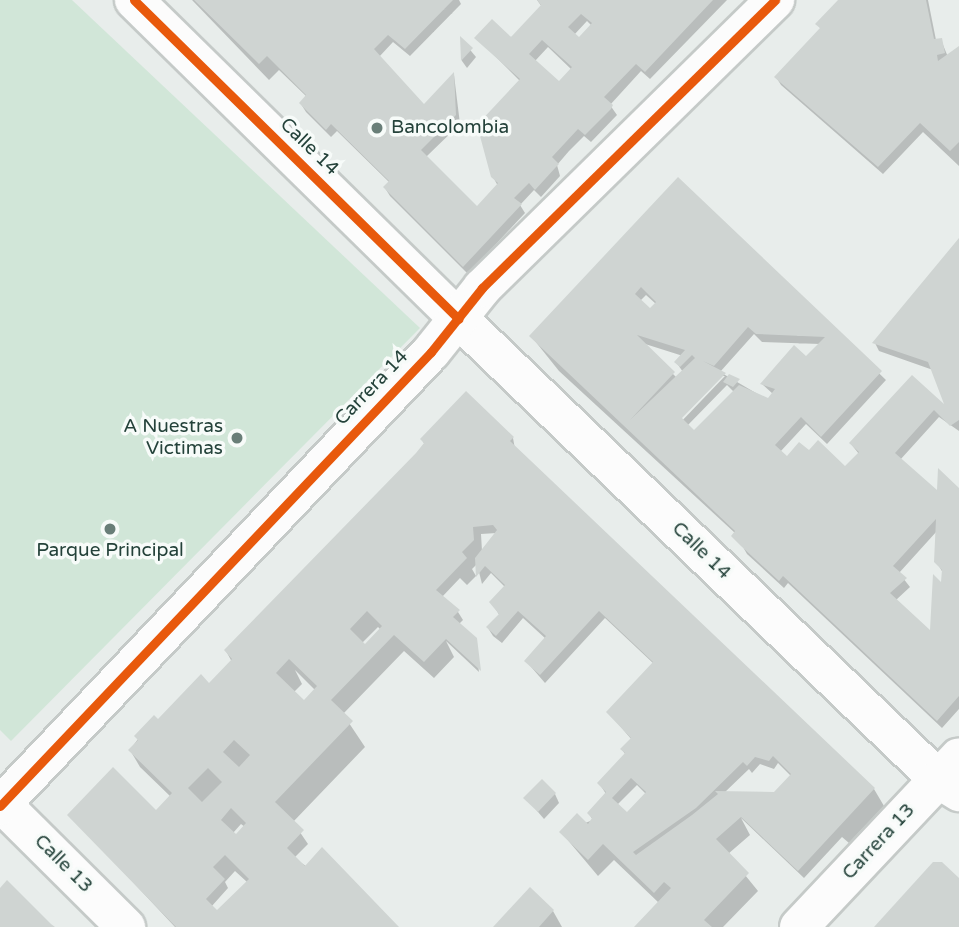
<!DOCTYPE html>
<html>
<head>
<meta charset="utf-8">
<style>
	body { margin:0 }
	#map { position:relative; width:959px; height:927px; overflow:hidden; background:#e8edeb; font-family:"Varela Round",sans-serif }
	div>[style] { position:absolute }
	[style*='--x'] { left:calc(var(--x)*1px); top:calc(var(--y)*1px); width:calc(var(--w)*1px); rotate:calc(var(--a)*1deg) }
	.green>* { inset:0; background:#d1e6d8 }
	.shadow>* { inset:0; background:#0003 }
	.building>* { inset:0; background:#cfd4d2 }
	.roads { filter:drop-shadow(2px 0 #c5cac8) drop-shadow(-2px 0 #c5cac8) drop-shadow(0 2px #c5cac8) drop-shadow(0 -2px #c5cac8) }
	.minor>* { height:38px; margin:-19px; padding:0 19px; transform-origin:19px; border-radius:19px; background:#fcfcfc }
	.tertiary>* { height:38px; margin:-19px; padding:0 19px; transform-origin:19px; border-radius:19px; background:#fcfcfc }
	.cycleway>* { height:9px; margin:-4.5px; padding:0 4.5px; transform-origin:4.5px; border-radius:4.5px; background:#e8590c }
	.dots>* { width:19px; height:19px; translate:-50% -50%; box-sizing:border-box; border:4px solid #f7fbf9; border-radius:50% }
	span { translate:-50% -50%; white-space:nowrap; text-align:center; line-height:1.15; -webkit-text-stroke:7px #f7fbf9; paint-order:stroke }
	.poi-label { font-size:19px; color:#24423a }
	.left { translate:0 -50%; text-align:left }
	.right { translate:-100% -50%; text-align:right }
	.street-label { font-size:19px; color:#24423a }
</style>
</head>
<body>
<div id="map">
	<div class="green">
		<div style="clip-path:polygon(0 0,72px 0,420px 328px,11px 741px,0 730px)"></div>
	</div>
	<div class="shadow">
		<div style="clip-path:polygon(evenodd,192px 0,459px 0,461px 4px,410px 56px,393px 42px,379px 57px,424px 107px,454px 75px,460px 124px,426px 157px,477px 209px,498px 186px,493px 177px,520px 81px,477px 38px,511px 40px,542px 7px,537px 0,727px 0,650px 79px,641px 71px,610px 105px,617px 115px,591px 142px,584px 136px,569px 151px,557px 165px,560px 176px,541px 197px,534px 190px,520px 205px,525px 213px,468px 274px,390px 196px,385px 188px,390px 183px,337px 131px,331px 137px,306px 112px,301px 104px,307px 97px,279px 70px,269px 80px,192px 0,587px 21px,592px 26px,579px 40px,574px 35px,587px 21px,192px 0,548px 47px,572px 70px,559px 83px,535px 61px,548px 47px)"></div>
		<div style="clip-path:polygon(840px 0,928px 0,936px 40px,941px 40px,948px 57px,959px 49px,959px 166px,923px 132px,883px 174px,781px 85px,776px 77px,821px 29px,817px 24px)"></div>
		<div style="clip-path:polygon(462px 40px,476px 57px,467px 68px,462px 61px)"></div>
		<div style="clip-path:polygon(evenodd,678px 179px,886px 380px,827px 444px,806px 424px,780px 452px,787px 459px,809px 453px,845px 468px,859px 454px,851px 444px,913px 378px,948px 410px,933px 370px,879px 351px,875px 343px,959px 240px,959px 431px,939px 417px,900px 460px,939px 494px,959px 491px,959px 709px,942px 728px,788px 583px,784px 588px,747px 554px,735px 533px,559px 371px,531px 336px,678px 179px,646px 295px,656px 304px,650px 311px,640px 301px,646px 295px,678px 179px,754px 334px,762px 342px,820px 344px,807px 359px,762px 384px,773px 394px,768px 400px,720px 372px,754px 334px,678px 179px,642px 343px,683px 356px,676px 362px,683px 372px,677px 378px,642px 343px,678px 179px,721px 376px,725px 376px,677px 426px,675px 423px,721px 376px,678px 179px,727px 385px,734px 392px,694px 432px,687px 426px,727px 385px,678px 179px,937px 531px,936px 561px,943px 573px,943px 587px,932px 634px,896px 600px,910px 587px,899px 573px,937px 531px)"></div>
		<div style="clip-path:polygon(evenodd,513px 438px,515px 449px,874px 789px,884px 806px,849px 843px,842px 837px,804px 878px,741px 818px,750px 835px,728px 854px,758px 891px,723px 927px,636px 927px,659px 903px,614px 860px,598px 876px,561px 832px,593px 820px,589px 814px,606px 794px,599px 783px,626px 755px,622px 750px,632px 740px,608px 712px,654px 664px,605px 618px,545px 683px,526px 661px,546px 639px,523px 618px,502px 643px,493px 636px,488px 628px,500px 616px,491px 602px,505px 587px,491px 573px,482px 584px,477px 564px,472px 569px,476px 576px,467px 585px,460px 578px,442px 597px,458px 612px,463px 620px,459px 624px,475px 641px,479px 672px,446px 641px,454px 657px,434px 678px,404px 651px,343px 714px,365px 747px,293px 822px,308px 844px,294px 858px,397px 927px,175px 927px,70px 815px,161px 818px,171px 797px,140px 767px,130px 750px,154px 717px,158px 722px,209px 686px,232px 662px,226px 651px,425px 445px,422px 440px,513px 438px,497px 533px,482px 551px,481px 534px,497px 533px,513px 438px,378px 627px,381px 630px,365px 647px,362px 643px,378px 627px,513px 438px,295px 670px,315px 690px,304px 702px,294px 692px,302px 684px,295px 670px,513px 438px,778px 763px,791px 776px,775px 794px,724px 793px,749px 769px,752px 773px,760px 764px,774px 769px,778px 763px,513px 438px,637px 785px,646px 794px,627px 814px,617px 805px,637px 785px,513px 438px,241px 824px,245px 827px,236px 836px,233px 833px,241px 824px,513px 438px,235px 871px,247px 882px,218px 913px,211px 907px,228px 888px,225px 882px,235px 871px)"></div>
		<div style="clip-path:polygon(555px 794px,559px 803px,544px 819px,526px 798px)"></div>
		<div style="clip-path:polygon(553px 911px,562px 927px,495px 927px)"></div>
	</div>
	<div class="building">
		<div style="clip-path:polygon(evenodd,194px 0,453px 0,405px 49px,388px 35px,374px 49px,424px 104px,454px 72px,456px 115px,421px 150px,477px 206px,498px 183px,491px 177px,477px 125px,520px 79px,474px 38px,492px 19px,511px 37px,541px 5px,537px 0,713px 0,645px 72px,636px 64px,604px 97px,613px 105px,611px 109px,585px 135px,578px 129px,552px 157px,559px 164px,556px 167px,535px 190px,529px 183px,514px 198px,522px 204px,463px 267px,383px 187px,389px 181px,331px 124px,326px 130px,299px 103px,306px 95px,267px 56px,259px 64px,194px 0,581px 14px,592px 23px,579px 37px,568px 27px,581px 14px,194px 0,542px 40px,572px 67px,559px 81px,529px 54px,542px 40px)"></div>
		<div style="clip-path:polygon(838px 0,926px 0,934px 39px,942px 38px,945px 53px,937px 55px,938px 61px,959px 46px,959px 142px,950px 151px,920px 123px,878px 167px,774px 77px,820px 28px,815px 24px)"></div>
		<div style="clip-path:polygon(460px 36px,473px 48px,461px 61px)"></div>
		<div style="clip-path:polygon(evenodd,678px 177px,882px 371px,821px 437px,801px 417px,775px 445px,787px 456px,799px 442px,809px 450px,818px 440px,845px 466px,859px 452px,849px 443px,912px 375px,944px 404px,928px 362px,872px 343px,959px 238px,959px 420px,950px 426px,934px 410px,895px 453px,937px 490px,938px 468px,959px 488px,959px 696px,937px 721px,783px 576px,779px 581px,741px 546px,731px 536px,735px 531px,529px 336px,678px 177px,641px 287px,656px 302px,650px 308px,635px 294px,641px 287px,678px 177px,748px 327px,756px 334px,825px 337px,806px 356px,794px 345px,760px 384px,775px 389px,768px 398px,739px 385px,694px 430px,682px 418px,726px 373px,703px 361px,714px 366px,748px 327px,678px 177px,637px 335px,685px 350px,674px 362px,680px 367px,692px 355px,695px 358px,630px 420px,675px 372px,637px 335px,678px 177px,936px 519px,934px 562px,942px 570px,941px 582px,933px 574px,930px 630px,890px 593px,907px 578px,893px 566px,936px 519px)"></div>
		<div style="clip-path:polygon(729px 374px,740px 379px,733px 387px,723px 382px)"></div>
		<div style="clip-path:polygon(evenodd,466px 391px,514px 437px,510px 441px,875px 788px,798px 871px,741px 817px,716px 839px,749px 873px,704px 920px,712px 927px,634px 927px,671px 888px,664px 882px,654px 893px,603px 844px,588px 860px,559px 832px,577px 813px,588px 824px,592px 818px,587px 813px,606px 792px,597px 783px,625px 753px,620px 749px,631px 738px,606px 712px,653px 662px,599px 611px,540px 675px,524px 661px,546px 636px,518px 611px,496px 636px,486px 627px,499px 614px,489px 602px,505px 585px,485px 566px,476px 577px,475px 558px,497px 530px,493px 525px,473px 527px,474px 540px,462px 552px,467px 558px,436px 590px,460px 610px,453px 617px,477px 638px,481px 671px,446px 639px,424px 662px,394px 635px,331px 700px,353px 721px,275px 802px,304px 830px,287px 848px,305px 866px,322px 847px,399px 927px,176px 927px,67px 815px,113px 767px,156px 810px,172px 793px,128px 750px,138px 740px,134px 736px,154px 715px,158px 719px,201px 674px,209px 683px,232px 659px,224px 650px,416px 453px,424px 443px,420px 439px,466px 391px,367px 611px,382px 626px,365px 644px,350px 629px,367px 611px,466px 391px,289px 659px,317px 686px,304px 700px,276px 673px,289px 659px,466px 391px,234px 740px,250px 755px,239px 767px,223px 752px,234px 740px,466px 391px,773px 756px,791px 774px,774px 792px,715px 791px,718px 794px,692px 815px,636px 855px,633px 852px,696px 808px,743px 762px,747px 766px,755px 757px,769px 761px,773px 756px,466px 391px,208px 768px,222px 782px,202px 802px,188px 788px,208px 768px,466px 391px,631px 778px,646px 792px,627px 812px,612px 798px,631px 778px,466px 391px,231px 808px,246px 823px,236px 834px,221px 820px,231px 808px,466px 391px,225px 855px,249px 879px,217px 910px,206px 899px,225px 879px,213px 867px,225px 855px)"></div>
		<div style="clip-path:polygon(542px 779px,556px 793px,538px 812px,523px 798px)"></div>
		<div style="clip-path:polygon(933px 862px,942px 862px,959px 878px,959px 927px,874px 927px)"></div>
		<div style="clip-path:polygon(7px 880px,51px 924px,55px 927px,0 927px,0 888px)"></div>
		<div style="clip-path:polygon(530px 887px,554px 910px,539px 927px,493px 927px)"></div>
	</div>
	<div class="roads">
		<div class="minor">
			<div style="--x:459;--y:319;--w:664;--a:43.84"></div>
			<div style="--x:938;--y:779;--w:25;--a:32"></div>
			<div style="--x:2;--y:804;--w:175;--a:44.8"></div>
			<div style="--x:799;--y:927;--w:233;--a:-46.7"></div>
		</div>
		<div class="tertiary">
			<div style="--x:134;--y:0;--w:455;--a:44.5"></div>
			<div style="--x:0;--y:806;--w:626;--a:-46.49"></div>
			<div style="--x:431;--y:352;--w:82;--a:-51.4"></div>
			<div style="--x:482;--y:288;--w:411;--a:-44.5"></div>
		</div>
	</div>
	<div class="cycleway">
		<div style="--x:134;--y:0;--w:455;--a:44.5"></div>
		<div style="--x:0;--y:806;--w:626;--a:-46.49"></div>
		<div style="--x:431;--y:352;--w:82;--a:-51.4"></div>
		<div style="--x:482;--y:288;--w:411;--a:-44.5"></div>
	</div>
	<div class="dots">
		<div style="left:377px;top:128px;background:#697e78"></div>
		<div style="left:237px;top:438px;background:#697e78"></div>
		<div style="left:110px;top:529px;background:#697e78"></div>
	</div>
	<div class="poi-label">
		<span class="left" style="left:391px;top:128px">Bancolombia</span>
		<span class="right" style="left:223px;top:438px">A Nuestras<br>Victimas</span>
		<span style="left:110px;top:551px">Parque Principal</span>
	</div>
	<div class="street-label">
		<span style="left:309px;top:147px;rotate:44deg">Calle 14</span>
		<span style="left:372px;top:388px;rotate:-46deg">Carrera 14</span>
		<span style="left:701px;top:551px;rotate:44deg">Calle 14</span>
		<span style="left:879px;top:842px;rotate:-47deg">Carrera 13</span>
		<span style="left:63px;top:864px;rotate:45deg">Calle 13</span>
	</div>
</div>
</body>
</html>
